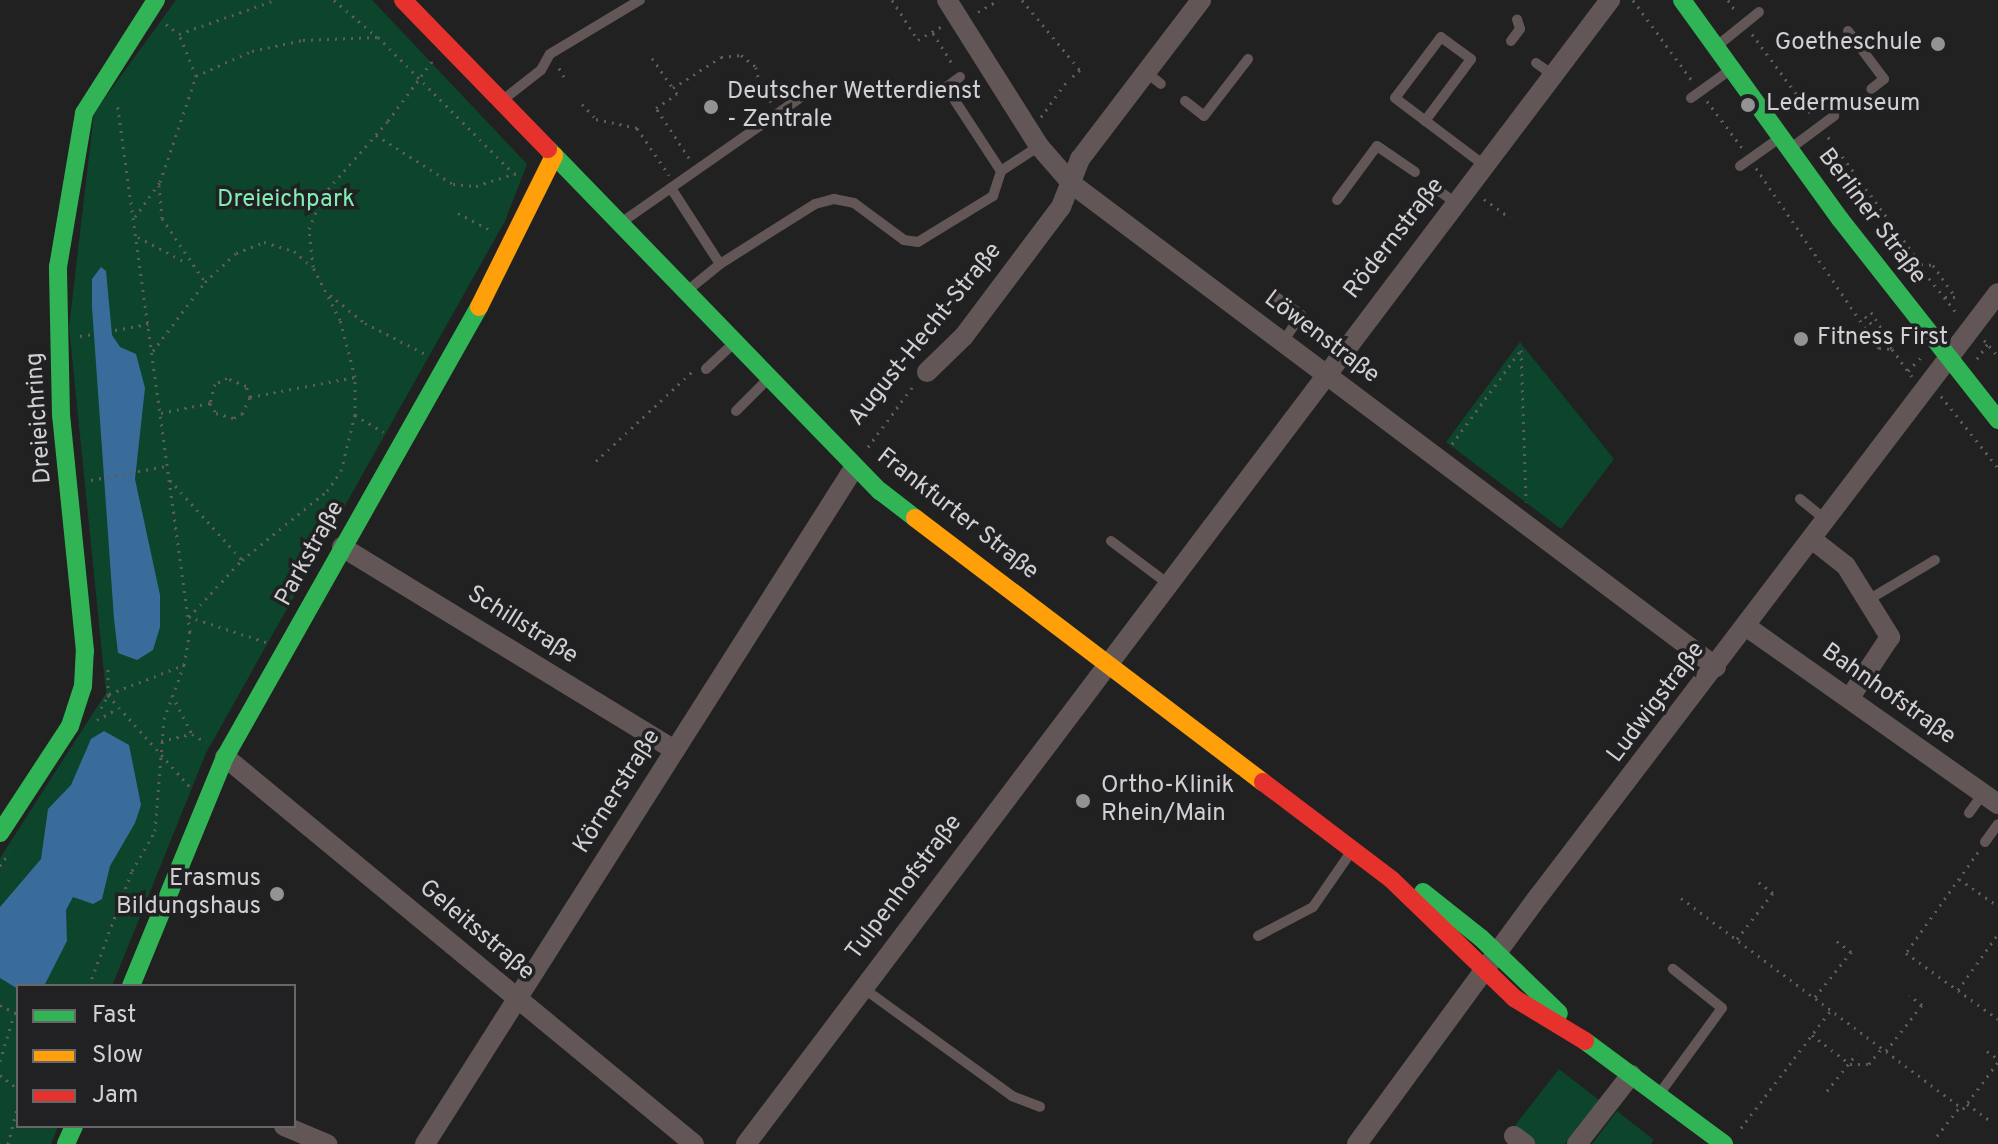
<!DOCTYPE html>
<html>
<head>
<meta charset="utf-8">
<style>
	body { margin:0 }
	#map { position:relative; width:1998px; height:1144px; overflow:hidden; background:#212121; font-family:Overpass,sans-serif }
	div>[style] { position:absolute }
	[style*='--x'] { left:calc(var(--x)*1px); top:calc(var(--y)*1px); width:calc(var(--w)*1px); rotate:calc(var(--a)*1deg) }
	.green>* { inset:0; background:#0d442c }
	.water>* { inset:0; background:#3a6c9b }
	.path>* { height:3px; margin-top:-1.5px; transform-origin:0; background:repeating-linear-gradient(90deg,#635a5b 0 2px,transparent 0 8px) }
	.lane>* { height:10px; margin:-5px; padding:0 5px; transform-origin:5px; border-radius:5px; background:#625657 }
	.street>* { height:20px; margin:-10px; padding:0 10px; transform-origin:10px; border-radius:10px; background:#625657 }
	.fast>* { height:18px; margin:-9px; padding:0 9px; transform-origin:9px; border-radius:9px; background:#30b455 }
	.slow>* { height:18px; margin:-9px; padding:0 9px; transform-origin:9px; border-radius:9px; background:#ff9f0a }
	.jam>* { height:18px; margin:-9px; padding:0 9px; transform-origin:9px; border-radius:9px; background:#e5322d }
	.dots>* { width:22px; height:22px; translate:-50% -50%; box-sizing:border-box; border:4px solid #212022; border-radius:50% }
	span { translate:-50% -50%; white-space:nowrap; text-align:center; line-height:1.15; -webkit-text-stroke:7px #212022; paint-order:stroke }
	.poi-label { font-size:24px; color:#d2d0d2 }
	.right { translate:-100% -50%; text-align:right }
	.left { translate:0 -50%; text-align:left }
	.park-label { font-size:24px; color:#80edb3 }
	.street-label { font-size:24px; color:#d2d0d2 }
	.legend { position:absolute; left:16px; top:984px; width:280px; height:144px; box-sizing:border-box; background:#212022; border:2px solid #686668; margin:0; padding:10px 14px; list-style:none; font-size:24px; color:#d2d0d2 }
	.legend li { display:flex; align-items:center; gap:16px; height:40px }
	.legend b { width:40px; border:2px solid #686668 }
</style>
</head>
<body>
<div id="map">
	<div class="green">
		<div style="clip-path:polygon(176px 0,372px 0,527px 164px,505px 221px,206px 753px,112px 986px,18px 986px,18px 1126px,58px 1126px,51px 1144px,0 1144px,0 858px,106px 693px,69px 327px,94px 113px)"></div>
		<div style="clip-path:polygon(1520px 342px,1614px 459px,1561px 529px,1446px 442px)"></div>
		<div style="clip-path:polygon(1559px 1069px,1599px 1100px,1565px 1144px,1533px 1144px,1513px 1128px)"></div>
		<div style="clip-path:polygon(1617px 1111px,1654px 1140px,1651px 1144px,1592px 1144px)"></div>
	</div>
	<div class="water">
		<div style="clip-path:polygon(101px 267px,106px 271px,112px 335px,120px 347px,136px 354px,145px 388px,135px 479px,160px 595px,160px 627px,153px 650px,137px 660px,118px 653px,114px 619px,92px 307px,92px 279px)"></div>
		<div style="clip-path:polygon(104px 731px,129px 745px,141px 805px,135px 823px,110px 866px,102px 899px,93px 904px,73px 897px,66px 910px,67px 941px,44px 986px,18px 989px,0 978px,0 907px,41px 859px,48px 809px,71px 785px,91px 739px)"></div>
	</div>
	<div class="path">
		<div style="--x:334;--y:0;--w:57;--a:40.7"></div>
		<div style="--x:892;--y:0;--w:48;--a:57"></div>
		<div style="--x:918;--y:40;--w:28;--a:-30"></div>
		<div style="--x:1022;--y:0;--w:91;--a:50.4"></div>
		<div style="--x:1080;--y:70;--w:11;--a:139"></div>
		<div style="--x:1633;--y:0;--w:102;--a:53.8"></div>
		<div style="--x:1728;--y:0;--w:14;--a:56"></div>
		<div style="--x:978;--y:12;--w:24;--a:-30"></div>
		<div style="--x:166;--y:24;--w:16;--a:38"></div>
		<div style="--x:933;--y:33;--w:40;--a:58"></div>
		<div style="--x:1752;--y:34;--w:101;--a:53.5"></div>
		<div style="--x:652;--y:58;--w:37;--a:55"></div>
		<div style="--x:559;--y:68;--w:10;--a:61"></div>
		<div style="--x:196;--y:76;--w:45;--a:-112"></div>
		<div style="--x:179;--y:34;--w:102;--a:-19.5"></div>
		<div style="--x:1707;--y:101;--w:60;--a:53.1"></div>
		<div style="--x:582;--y:104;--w:21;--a:47"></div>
		<div style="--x:596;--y:119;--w:42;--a:12.4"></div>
		<div style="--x:637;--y:128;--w:57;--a:55.8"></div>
		<div style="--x:1041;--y:117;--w:44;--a:-54.2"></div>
		<div style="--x:376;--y:135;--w:91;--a:32.5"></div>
		<div style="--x:453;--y:184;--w:23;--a:5"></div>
		<div style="--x:476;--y:186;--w:40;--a:-18"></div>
		<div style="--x:1828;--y:137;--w:157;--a:53.8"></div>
		<div style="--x:1921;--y:264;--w:12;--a:5"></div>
		<div style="--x:1933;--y:265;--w:39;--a:55"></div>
		<div style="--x:1955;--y:297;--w:13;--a:180"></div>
		<div style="--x:689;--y:158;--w:60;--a:-123.4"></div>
		<div style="--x:656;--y:108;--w:25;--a:-34"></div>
		<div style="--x:677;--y:94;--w:7;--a:-124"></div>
		<div style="--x:673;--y:88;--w:57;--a:-32.9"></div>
		<div style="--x:721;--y:57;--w:20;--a:-6"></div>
		<div style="--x:741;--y:55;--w:19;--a:39"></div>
		<div style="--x:756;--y:67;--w:21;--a:79"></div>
		<div style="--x:760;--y:88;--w:18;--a:52"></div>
		<div style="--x:1756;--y:168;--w:218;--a:55.7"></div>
		<div style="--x:1879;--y:348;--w:13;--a:4"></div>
		<div style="--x:1892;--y:349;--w:34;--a:54"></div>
		<div style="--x:159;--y:185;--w:33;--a:85"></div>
		<div style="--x:162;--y:218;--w:77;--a:56.1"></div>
		<div style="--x:1484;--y:199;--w:32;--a:36"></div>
		<div style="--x:458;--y:213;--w:40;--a:28"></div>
		<div style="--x:135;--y:217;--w:43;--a:-54.5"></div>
		<div style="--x:160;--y:182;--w:112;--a:-71.2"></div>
		<div style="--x:196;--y:76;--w:61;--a:-24.1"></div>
		<div style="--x:252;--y:51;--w:52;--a:-12.2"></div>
		<div style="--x:303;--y:40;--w:75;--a:-2.3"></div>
		<div style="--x:378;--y:37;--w:193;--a:45.2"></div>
		<div style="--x:514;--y:174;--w:7;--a:-16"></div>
		<div style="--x:138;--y:237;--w:55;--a:28"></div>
		<div style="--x:1924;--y:272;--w:56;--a:51.5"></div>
		<div style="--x:330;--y:295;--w:45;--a:38.7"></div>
		<div style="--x:365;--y:323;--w:68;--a:27.3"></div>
		<div style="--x:1871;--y:312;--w:36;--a:58"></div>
		<div style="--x:1865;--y:316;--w:43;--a:50.7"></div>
		<div style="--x:115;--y:330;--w:34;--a:-10"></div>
		<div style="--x:80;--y:336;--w:12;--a:-9"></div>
		<div style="--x:1984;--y:340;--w:21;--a:49"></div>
		<div style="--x:153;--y:351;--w:86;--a:-53"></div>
		<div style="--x:205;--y:282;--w:42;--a:-43.1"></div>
		<div style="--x:236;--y:253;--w:30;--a:-21"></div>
		<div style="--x:264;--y:242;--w:31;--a:17"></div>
		<div style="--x:294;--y:251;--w:21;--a:41"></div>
		<div style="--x:1977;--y:359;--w:19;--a:-55"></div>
		<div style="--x:1908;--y:371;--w:21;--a:-47"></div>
		<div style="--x:1941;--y:396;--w:92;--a:51.6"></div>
		<div style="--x:250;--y:397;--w:107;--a:-10.8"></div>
		<div style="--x:161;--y:413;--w:50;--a:-11.5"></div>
		<div style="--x:210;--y:403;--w:12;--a:59"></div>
		<div style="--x:216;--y:413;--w:19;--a:16"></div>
		<div style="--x:234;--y:418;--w:9;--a:-27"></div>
		<div style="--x:242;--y:414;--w:19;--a:-65"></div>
		<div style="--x:250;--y:397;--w:12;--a:-110"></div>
		<div style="--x:246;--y:386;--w:21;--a:-157"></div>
		<div style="--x:227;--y:378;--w:13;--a:153"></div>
		<div style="--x:215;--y:384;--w:20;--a:105"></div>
		<div style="--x:355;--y:415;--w:33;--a:31"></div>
		<div style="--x:1452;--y:444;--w:117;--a:-53.7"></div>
		<div style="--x:1521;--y:350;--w:152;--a:88.1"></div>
		<div style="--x:868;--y:447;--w:76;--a:-53.6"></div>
		<div style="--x:596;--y:461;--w:132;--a:-42.9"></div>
		<div style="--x:91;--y:480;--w:76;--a:-10.6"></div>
		<div style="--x:170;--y:480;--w:108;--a:48"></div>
		<div style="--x:266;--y:642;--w:81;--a:-162"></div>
		<div style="--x:189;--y:617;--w:78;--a:-47.1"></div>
		<div style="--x:242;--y:560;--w:109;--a:-39.1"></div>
		<div style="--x:327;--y:491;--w:24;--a:-55"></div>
		<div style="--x:341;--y:471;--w:58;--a:-76"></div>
		<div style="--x:355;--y:415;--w:38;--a:-90"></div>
		<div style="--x:355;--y:377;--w:59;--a:-104.7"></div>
		<div style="--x:340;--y:320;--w:59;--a:-117"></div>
		<div style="--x:313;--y:267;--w:38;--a:-96"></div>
		<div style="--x:309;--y:229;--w:37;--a:-68"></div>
		<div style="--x:323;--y:195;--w:98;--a:-48.7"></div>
		<div style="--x:388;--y:121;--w:76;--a:-53.6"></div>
		<div style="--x:109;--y:694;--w:80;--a:-21.1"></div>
		<div style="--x:108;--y:695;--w:123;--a:48.3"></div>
		<div style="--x:172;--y:695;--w:44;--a:62.9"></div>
		<div style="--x:101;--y:708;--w:15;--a:-62"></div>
		<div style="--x:108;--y:695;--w:30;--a:-90"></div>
		<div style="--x:97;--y:720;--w:23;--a:-29"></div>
		<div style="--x:161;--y:741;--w:32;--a:-13"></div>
		<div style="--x:192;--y:734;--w:16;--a:30"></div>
		<div style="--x:1978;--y:852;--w:124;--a:125.5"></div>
		<div style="--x:1906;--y:953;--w:113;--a:35.7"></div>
		<div style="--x:0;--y:866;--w:16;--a:-55"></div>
		<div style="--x:1959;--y:879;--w:47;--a:34.7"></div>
		<div style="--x:1681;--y:898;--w:352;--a:36.8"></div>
		<div style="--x:1963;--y:1109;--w:59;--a:-53.3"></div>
		<div style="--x:1737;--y:939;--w:58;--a:-52"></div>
		<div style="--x:1773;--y:893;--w:20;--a:-143"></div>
		<div style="--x:89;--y:986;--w:123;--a:-69.5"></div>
		<div style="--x:132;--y:871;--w:46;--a:-60.1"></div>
		<div style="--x:155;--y:831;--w:112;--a:-85.4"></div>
		<div style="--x:164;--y:719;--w:58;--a:-69.7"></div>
		<div style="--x:184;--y:665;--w:34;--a:-80"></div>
		<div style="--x:190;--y:632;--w:535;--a:-97.84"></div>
		<div style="--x:1958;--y:990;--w:69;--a:-54.5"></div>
		<div style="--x:1815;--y:997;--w:58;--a:-51.3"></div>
		<div style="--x:1851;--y:952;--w:23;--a:-142"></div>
		<div style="--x:0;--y:1005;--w:20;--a:27"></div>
		<div style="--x:1812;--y:1035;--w:48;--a:37.3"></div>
		<div style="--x:1850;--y:1064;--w:19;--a:0"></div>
		<div style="--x:1869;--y:1064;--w:21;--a:-51"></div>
		<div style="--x:1886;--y:1051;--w:58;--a:-52"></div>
		<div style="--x:1922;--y:1005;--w:16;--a:-142"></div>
		<div style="--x:1987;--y:1051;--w:14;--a:36"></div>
		<div style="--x:0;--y:1061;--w:48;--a:-73.1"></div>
		<div style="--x:0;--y:1075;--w:23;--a:38"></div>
		<div style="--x:1827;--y:1091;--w:48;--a:-51.7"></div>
		<div style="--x:1967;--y:1104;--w:26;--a:36"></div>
		<div style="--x:1741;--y:1128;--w:148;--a:-52.7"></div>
		<div style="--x:1937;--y:1136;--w:37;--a:-52"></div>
		<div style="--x:8;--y:1144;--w:40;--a:-75.6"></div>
	</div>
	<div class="lane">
		<div style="--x:1848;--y:31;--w:60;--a:53.1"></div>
		<div style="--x:1884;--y:79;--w:16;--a:142"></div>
		<div style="--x:1511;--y:41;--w:15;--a:-53"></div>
		<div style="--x:1520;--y:29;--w:10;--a:-107"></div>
		<div style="--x:1717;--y:46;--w:54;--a:-39"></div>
		<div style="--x:1536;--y:63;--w:21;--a:35"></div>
		<div style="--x:1146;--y:72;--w:19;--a:39"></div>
		<div style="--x:960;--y:77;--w:17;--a:144"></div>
		<div style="--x:946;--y:87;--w:100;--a:56.8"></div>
		<div style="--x:1691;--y:98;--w:48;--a:-35.7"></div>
		<div style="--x:504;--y:99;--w:47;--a:-38.1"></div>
		<div style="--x:541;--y:70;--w:18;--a:-61"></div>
		<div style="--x:550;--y:54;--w:105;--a:-31"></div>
		<div style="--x:1185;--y:101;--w:24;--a:38"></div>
		<div style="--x:1204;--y:116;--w:72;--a:-52.3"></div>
		<div style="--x:1425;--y:121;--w:77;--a:-53.4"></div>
		<div style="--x:1471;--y:59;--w:37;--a:-144"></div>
		<div style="--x:1441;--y:37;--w:76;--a:127"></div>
		<div style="--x:1395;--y:98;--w:111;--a:37"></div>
		<div style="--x:1791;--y:148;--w:54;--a:-36.7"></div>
		<div style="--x:1740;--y:166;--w:50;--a:-35.3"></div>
		<div style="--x:671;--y:188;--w:90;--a:57.2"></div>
		<div style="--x:720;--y:264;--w:112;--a:-32.3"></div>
		<div style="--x:815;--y:204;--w:20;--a:-15"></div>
		<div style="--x:834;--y:199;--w:20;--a:11"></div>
		<div style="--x:854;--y:203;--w:62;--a:36.5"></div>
		<div style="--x:904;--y:240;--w:14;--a:8"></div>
		<div style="--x:918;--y:242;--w:88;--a:-31.5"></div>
		<div style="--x:993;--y:196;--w:26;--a:-72"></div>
		<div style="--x:1001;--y:171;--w:45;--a:-33.3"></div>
		<div style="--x:1439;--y:191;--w:21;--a:35"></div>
		<div style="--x:1337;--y:200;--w:67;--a:-53.5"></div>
		<div style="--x:1377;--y:146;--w:46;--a:34.4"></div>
		<div style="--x:622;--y:222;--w:233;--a:-34.9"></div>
		<div style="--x:687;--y:291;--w:43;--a:-39.3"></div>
		<div style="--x:1275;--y:296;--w:32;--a:36"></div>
		<div style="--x:1301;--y:315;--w:32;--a:124"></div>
		<div style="--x:706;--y:369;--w:38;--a:-43"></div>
		<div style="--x:736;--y:411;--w:45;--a:-45"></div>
		<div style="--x:1800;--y:499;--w:33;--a:39"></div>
		<div style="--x:1111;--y:541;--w:70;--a:36.9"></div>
		<div style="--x:1868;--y:600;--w:78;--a:-30.8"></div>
		<div style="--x:1969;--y:813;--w:24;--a:-54"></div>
		<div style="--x:1985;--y:842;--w:22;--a:-54"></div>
		<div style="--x:1258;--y:936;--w:62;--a:-27.8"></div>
		<div style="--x:1313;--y:907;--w:67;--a:-55.4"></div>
		<div style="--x:863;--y:988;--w:184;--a:35.9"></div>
		<div style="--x:1012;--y:1096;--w:30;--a:21"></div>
		<div style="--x:1660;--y:1093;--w:105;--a:-53.9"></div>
		<div style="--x:1722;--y:1008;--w:63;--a:-141.5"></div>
	</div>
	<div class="street">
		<div style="--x:947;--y:0;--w:173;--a:57.8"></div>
		<div style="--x:1039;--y:146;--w:50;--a:49"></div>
		<div style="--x:1072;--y:184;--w:805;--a:36.87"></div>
		<div style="--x:927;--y:372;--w:52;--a:-44.2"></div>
		<div style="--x:964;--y:336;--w:161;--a:-53.1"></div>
		<div style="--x:1061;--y:207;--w:52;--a:-68.4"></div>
		<div style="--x:1080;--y:159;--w:200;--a:-52.7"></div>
		<div style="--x:1813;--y:540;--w:42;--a:38.2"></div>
		<div style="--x:1846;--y:566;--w:84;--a:58.2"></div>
		<div style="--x:1890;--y:637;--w:74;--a:123.5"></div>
		<div style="--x:342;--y:547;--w:390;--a:31.4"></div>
		<div style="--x:1747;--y:627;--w:307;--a:35.2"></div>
		<div style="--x:225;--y:757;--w:608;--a:39.53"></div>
		<div style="--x:284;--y:1126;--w:47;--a:22.7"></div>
		<div style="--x:1514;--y:1136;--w:14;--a:36"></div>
		<div style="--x:425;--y:1144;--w:801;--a:-57.6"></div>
		<div style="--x:746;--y:1144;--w:1434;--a:-52.94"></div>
		<div style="--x:1357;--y:1144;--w:306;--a:-53.8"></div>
		<div style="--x:1538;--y:897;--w:759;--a:-52.71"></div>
		<div style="--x:1577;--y:1144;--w:88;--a:-52"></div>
	</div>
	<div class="fast">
		<div style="--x:1682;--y:0;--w:270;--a:54.2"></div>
		<div style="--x:1840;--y:219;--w:256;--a:51.8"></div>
		<div style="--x:548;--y:149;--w:477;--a:45.9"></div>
		<div style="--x:880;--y:491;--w:44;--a:37.6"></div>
		<div style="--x:0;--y:833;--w:128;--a:-56.8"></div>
		<div style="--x:70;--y:726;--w:42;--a:-72"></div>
		<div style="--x:83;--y:686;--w:35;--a:-87"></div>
		<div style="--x:85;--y:651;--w:237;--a:-95.8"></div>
		<div style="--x:61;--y:415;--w:148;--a:-91.2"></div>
		<div style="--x:58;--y:267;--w:156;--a:-80.4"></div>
		<div style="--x:84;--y:113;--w:134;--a:-57.5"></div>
		<div style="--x:1423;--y:892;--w:74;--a:38.4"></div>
		<div style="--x:1481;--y:938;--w:108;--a:43.9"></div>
		<div style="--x:131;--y:986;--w:248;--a:-67.7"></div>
		<div style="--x:225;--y:757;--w:517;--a:-60.56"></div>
		<div style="--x:1585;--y:1041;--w:173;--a:36.5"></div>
		<div style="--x:66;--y:1144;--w:20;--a:-66"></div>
	</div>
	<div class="slow">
		<div style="--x:479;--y:307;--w:169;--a:-63.6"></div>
		<div style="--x:915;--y:518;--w:437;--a:37.2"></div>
	</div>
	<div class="jam">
		<div style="--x:403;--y:0;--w:208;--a:45.8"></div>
		<div style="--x:1263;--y:782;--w:162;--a:37.2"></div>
		<div style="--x:1392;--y:880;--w:170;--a:44"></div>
		<div style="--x:1514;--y:998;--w:83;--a:31.2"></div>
	</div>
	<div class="dots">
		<div style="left:1938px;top:44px;background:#949394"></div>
		<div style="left:1748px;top:105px;background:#949394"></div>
		<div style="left:711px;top:107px;background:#949394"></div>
		<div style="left:1801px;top:339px;background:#949394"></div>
		<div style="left:1083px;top:801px;background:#949394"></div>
		<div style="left:277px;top:894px;background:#949394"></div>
	</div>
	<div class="poi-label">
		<span class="right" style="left:1922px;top:44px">Goetheschule</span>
		<span class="left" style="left:727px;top:107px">Deutscher Wetterdienst<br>- Zentrale</span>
		<span class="left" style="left:1766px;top:105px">Ledermuseum</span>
		<span class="left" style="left:1817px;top:339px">Fitness First</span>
		<span class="left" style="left:1101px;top:801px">Ortho-Klinik<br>Rhein/Main</span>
		<span class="right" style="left:261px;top:894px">Erasmus<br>Bildungshaus</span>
	</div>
	<div class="park-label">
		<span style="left:286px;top:201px">Dreieichpark</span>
	</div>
	<div class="street-label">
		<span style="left:1871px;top:217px;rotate:53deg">Berliner Straße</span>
		<span style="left:1395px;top:239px;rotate:-52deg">Rödernstraße</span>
		<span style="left:926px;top:335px;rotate:-51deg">August-Hecht-Straße</span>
		<span style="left:1321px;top:338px;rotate:37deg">Löwenstraße</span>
		<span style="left:40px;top:418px;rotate:-94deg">Dreieichring</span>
		<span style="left:957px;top:515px;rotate:38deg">Frankfurter Straße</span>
		<span style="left:311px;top:554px;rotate:-61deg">Parkstraße</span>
		<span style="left:522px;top:626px;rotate:32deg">Schillstraße</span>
		<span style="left:1888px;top:695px;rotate:35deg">Bahnhofstraße</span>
		<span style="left:1657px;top:703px;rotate:-53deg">Ludwigstraße</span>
		<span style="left:618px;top:792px;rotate:-58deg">Körnerstraße</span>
		<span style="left:905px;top:888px;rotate:-53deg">Tulpenhofstraße</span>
		<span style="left:476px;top:931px;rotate:40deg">Geleitsstraße</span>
	</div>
	<ul class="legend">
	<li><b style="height:10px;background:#30b455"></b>Fast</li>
	<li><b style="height:10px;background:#ff9f0a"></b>Slow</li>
	<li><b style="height:10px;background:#e5322d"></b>Jam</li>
	</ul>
</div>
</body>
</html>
